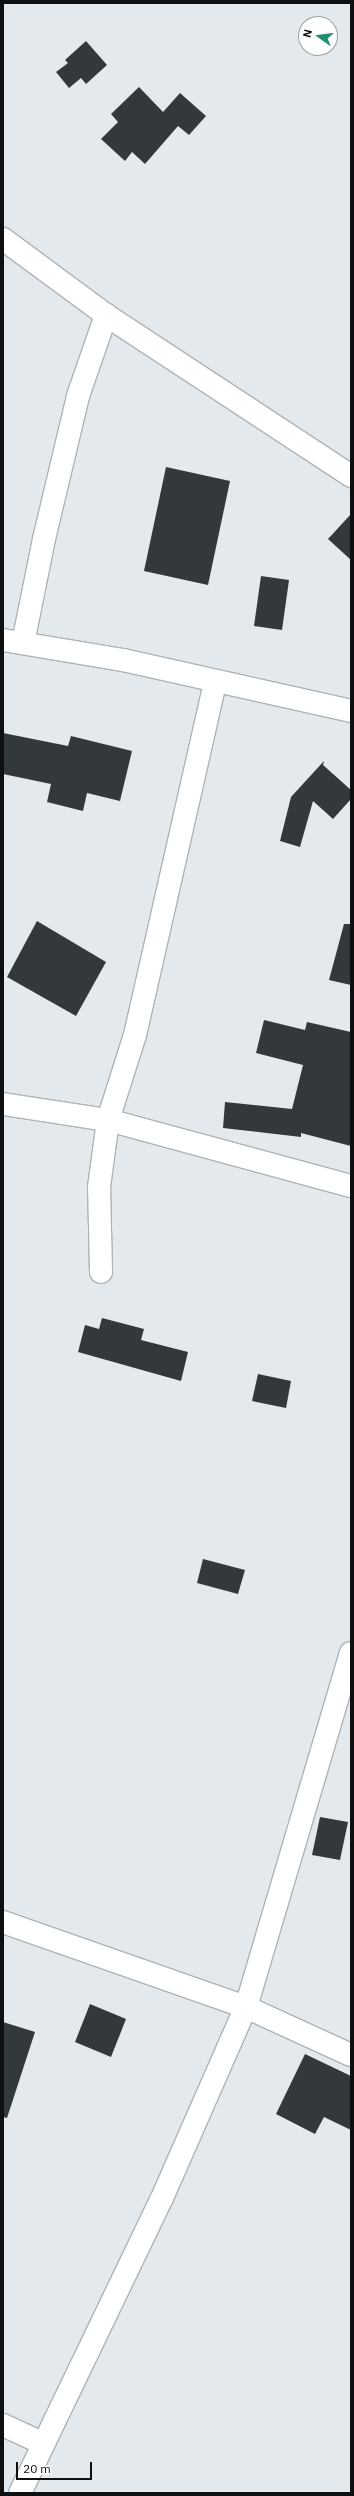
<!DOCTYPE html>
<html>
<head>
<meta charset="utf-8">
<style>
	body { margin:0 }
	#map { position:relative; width:354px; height:2496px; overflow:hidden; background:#e3e9ed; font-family:"IBM Plex Sans",sans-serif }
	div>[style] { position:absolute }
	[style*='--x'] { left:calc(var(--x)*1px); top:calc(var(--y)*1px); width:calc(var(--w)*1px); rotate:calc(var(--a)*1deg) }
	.building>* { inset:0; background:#33383b }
	.roads { filter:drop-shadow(1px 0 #aeb3b7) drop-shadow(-1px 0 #aeb3b7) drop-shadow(0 1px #aeb3b7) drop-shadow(0 -1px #aeb3b7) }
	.minor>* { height:22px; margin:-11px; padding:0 11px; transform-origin:11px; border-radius:11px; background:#fff }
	span { translate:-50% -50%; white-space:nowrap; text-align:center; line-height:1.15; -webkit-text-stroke:4px #fff; paint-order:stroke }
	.frame { position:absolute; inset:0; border:4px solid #0d0f10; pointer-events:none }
	.north { position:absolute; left:298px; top:16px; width:40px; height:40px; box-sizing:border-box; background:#fff; border:1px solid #9e9f9f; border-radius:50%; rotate:284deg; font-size:11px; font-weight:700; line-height:16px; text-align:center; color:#0d0f10 }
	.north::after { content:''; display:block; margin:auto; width:14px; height:18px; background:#218e6d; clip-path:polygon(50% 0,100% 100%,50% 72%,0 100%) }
	.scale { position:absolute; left:16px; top:2462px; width:76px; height:18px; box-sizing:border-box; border:2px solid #0d0f10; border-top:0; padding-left:5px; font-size:12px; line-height:14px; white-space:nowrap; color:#0d0f10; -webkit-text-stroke:3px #fff; paint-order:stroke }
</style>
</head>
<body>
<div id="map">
	<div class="building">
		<div style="clip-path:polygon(86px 41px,107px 65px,86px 84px,81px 78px,69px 88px,56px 72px,68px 63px,65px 60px)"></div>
		<div style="clip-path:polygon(139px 87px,163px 112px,180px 93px,206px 116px,189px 135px,178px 126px,145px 164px,132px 152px,125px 161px,101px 139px,118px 122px,111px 114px)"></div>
		<div style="clip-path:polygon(166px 467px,230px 481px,208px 585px,144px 571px)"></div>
		<div style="clip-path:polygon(351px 514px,351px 560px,328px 539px)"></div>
		<div style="clip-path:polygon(261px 576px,289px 580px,282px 630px,254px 626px)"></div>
		<div style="clip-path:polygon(3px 733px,68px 746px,71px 736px,132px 751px,120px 801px,87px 793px,83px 811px,47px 802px,51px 784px,3px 774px)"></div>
		<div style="clip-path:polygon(324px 761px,323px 765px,351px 790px,351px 799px,333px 819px,313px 801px,300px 847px,280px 841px,291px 797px)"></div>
		<div style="clip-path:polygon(37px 921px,106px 962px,76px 1016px,7px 977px)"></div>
		<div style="clip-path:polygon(344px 924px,351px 924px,351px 985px,329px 980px)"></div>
		<div style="clip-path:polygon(264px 1020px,305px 1030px,307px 1022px,351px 1032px,351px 1146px,301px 1133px,301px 1137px,223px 1128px,225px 1102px,292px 1109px,303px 1065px,256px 1053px)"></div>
		<div style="clip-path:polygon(102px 1318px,144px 1329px,141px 1340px,188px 1352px,181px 1381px,78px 1352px,85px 1325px,99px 1329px)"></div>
		<div style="clip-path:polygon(258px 1374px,291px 1381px,286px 1408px,252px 1401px)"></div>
		<div style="clip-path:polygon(203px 1559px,245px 1570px,238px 1594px,197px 1583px)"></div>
		<div style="clip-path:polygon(320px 1817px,348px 1822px,340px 1860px,312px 1855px)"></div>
		<div style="clip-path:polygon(90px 2004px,126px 2019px,111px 2057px,75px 2042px)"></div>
		<div style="clip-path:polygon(3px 2022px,35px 2032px,7px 2118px,3px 2117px)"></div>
		<div style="clip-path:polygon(305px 2054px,351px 2076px,351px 2130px,324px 2117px,315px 2134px,276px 2114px)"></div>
	</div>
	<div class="roads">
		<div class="minor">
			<div style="--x:3;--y:239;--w:128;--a:36.4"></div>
			<div style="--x:106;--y:315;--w:293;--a:33.3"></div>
			<div style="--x:3;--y:640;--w:122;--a:9.5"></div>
			<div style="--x:123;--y:660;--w:234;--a:12.6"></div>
			<div style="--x:23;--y:643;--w:106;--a:-78.6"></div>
			<div style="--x:44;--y:539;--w:147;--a:-76.6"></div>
			<div style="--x:78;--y:396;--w:86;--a:-70.9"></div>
			<div style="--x:3;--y:1104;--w:106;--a:8.7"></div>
			<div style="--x:108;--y:1120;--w:252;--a:15.2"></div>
			<div style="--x:101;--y:1272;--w:85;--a:-91.3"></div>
			<div style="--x:99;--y:1187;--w:68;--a:-82.3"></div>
			<div style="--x:108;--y:1120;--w:89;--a:-72.4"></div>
			<div style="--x:135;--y:1035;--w:362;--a:-77.2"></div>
			<div style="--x:3;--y:1922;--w:257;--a:19.3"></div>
			<div style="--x:246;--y:2007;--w:115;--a:24.6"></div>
			<div style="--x:3;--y:2425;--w:43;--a:24.8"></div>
			<div style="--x:20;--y:2493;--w:327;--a:-64.3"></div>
			<div style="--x:162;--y:2198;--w:209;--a:-66.3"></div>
			<div style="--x:246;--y:2007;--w:369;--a:-73.5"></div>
		</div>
	</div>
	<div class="frame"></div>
	<div class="north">N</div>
	<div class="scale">20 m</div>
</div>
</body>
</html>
